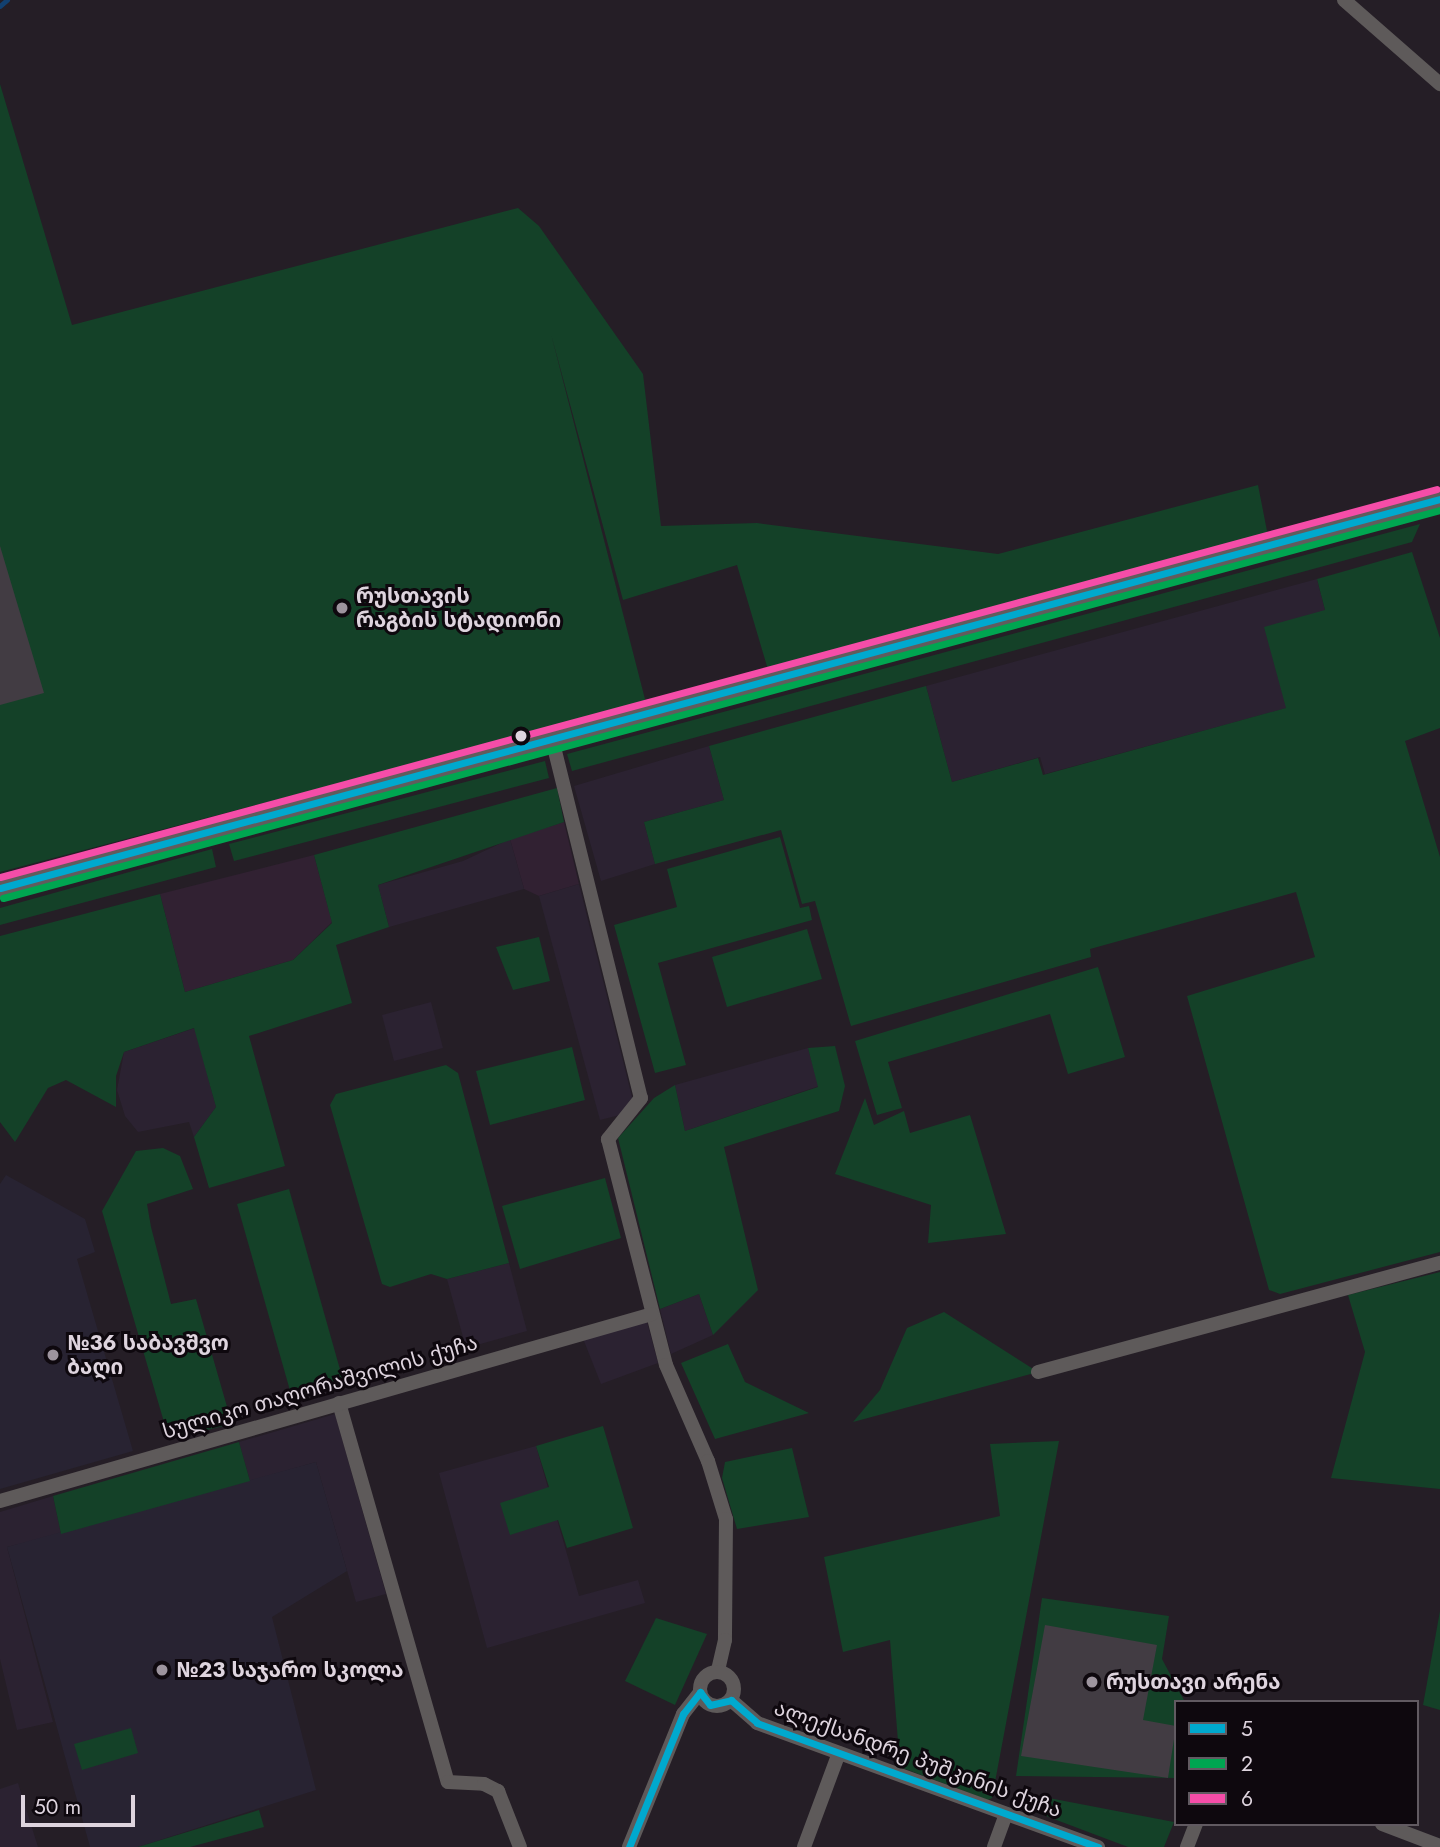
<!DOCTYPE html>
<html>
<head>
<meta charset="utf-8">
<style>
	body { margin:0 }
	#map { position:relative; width:1440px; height:1847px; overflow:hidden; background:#251e26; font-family:Jost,"Noto Sans Georgian",sans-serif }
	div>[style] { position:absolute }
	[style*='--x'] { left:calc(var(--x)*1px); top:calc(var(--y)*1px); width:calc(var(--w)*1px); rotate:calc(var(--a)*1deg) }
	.built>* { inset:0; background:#312132 }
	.industrial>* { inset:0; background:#2b2231 }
	.education>* { inset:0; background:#282332 }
	.green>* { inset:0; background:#144128 }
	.stream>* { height:4.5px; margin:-2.25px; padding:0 2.25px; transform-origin:2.25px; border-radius:2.25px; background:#124070 }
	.building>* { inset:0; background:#423c43 }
	.minor>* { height:14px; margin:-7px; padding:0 7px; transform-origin:7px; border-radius:7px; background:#5e5a5a }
	.minor>.ring { margin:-7px; padding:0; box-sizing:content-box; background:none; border:14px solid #5e5a5a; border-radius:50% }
	.secondary>* { height:21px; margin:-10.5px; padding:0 10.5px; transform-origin:10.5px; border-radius:10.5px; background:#615c5d }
	.bus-1>* { height:7px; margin:-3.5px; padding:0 3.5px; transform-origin:3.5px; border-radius:3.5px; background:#00a9ce }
	.bus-2>* { height:7px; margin:-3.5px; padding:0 3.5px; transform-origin:3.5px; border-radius:3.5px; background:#00a651 }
	.bus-3>* { height:7px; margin:-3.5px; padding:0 3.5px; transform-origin:3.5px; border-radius:3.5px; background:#f54da8 }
	.dots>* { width:19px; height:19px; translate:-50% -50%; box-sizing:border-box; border:4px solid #0e080e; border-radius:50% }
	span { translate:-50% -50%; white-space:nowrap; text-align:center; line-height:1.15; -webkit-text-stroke:6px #0e080e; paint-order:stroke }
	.poi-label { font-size:21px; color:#ded4de; font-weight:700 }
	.left { translate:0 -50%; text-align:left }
	.street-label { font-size:21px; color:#ded4de }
	.legend { position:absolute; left:1174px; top:1700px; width:245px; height:126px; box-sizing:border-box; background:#0e080e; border:2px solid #615a61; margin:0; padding:9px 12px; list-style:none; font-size:21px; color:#ded4de }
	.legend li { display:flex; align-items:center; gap:14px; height:35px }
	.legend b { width:35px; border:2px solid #615a61 }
	.scale { position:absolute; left:21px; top:1795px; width:114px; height:32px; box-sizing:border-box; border:4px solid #ded4de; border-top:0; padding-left:9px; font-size:21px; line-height:24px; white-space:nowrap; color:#ded4de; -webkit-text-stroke:5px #0e080e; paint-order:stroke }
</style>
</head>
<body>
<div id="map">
	<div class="built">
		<div style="clip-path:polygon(564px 822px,579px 884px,539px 896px,524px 889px,510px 839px)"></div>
		<div style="clip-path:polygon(314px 855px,332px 922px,293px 960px,185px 992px,160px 894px)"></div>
	</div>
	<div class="industrial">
		<div style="clip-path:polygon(1317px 579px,1325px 610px,1287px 708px,1045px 774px,1040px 757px,952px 782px,926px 686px)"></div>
		<div style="clip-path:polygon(709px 746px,724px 800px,644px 822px,655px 864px,601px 881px,574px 786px)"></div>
		<div style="clip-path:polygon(510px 839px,524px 889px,389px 927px,378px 885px,463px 861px)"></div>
		<div style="clip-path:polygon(579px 884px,633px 1101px,624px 1114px,600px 1120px,539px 896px)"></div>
		<div style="clip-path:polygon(431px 1002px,443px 1048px,394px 1061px,382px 1015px)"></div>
		<div style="clip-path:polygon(195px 1028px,216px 1107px,194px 1137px,189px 1122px,138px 1132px,125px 1116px,117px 1090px,124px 1052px)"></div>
		<div style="clip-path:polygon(808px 1048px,819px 1086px,685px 1131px,675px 1085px)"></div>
		<div style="clip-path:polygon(509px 1263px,527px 1331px,466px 1348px,447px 1279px)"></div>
		<div style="clip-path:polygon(699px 1294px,713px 1335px,671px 1354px,660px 1309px)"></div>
		<div style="clip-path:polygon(646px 1318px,658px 1363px,601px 1384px,582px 1336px)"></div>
		<div style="clip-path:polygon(335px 1414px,386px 1594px,356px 1602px,316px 1462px,250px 1481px,239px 1442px)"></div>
		<div style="clip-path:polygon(536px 1446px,579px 1596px,638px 1580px,645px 1603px,487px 1648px,439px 1473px)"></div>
		<div style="clip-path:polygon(53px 1496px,61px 1534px,7px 1547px,53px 1722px,17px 1730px,0 1659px,0 1512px)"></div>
		<div style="clip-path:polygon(18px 1783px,38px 1847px,0 1847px,0 1789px)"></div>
	</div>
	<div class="education">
		<div style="clip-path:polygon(6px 1175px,85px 1219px,95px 1252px,77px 1259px,133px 1451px,0 1489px,0 1184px)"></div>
		<div style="clip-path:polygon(316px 1462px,347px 1571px,272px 1617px,316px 1790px,138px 1847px,90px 1847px,7px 1547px)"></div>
	</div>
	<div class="green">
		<div style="clip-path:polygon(0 84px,72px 325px,518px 208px,539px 226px,643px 374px,661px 526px,757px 523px,998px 554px,1258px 485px,1268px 536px,769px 673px,737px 565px,623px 600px,551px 334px,646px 703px,0 872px)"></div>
		<div style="clip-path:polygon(1420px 524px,1412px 542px,572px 771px,567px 754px)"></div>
		<div style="clip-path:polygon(1412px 552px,1440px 638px,1440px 728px,1405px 741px,1440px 857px,1440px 1252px,1280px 1294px,1269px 1290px,1187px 996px,1315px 957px,1296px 892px,1090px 949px,1091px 957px,851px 1026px,815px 901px,802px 904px,781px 830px,655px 864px,644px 822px,724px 800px,709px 746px,926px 686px,952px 782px,1038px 758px,1043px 775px,1286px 708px,1264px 627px,1325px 610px,1317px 579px)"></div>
		<div style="clip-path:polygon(545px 761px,549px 778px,234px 861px,229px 844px)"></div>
		<div style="clip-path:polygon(557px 788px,564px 822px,378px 885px,389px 927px,336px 945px,352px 1003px,249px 1036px,285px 1166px,209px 1188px,194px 1137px,216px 1107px,194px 1028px,124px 1052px,116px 1076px,116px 1107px,66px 1080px,48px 1088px,15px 1142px,0 1122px,0 936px,160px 894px,185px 992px,293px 960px,332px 923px,314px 855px)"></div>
		<div style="clip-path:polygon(780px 837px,800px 908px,809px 906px,812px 920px,658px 963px,686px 1065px,655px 1073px,614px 925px,677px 907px,667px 869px)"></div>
		<div style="clip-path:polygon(212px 849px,216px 867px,0 925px,0 908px)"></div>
		<div style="clip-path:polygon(807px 929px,822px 979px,727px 1007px,712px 957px)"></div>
		<div style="clip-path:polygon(539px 937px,550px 981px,513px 990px,496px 947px)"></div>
		<div style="clip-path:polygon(1098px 967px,1125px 1057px,1068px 1074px,1050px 1014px,888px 1062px,902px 1108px,877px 1115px,855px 1041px)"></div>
		<div style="clip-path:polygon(835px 1046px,845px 1086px,839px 1111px,724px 1147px,758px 1290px,713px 1335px,699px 1294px,660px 1309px,618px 1138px,654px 1098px,675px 1085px,685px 1131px,818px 1087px,808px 1048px)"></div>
		<div style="clip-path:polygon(572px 1047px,585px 1100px,490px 1125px,476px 1071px)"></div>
		<div style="clip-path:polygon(446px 1065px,458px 1073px,509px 1263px,447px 1279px,431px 1274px,390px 1287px,382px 1284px,330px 1105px,336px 1094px)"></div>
		<div style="clip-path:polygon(865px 1098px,874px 1125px,904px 1111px,910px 1133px,970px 1115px,1006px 1234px,928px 1243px,931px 1205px,835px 1174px)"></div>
		<div style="clip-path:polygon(163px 1148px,180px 1156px,193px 1189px,147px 1204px,151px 1227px,171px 1304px,196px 1299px,232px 1424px,169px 1439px,102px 1211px,136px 1151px)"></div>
		<div style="clip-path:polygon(605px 1178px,621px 1238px,520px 1269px,502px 1206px)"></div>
		<div style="clip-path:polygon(289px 1189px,343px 1380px,291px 1394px,237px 1204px)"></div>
		<div style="clip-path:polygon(1440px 1272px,1440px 1489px,1331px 1478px,1365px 1352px,1348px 1295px)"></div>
		<div style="clip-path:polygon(944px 1312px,1038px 1372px,853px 1422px,880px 1390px,907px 1328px)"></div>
		<div style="clip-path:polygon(728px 1344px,745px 1382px,809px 1413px,715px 1439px,681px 1363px)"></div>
		<div style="clip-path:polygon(603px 1426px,633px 1528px,567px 1548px,558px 1520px,510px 1535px,500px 1503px,549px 1487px,536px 1446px)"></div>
		<div style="clip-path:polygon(1059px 1441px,992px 1798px,988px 1800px,900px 1767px,890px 1640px,843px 1652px,824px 1557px,1000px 1516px,990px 1444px)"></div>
		<div style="clip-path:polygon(239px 1442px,250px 1481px,61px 1534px,53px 1496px)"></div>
		<div style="clip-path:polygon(792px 1448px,809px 1517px,737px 1529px,722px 1478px,725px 1462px)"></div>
		<div style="clip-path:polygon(1042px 1598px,1169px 1616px,1162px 1659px,1185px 1702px,1176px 1702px,1176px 1778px,1016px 1776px)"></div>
		<div style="clip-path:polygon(1440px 1611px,1440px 1710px,1423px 1705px)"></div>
		<div style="clip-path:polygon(656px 1618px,707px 1634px,675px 1705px,625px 1681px)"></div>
		<div style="clip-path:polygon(131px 1728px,138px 1753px,82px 1770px,74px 1744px)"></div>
		<div style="clip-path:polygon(1028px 1794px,1174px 1822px,1164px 1847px,1128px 1847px,1022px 1807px)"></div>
		<div style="clip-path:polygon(259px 1810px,264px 1827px,190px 1847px,138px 1847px)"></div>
	</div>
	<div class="stream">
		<div style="--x:0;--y:6;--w:9;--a:-41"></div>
	</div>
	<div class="building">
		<div style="clip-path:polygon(0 546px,44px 693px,0 705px)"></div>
		<div style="clip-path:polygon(1045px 1625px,1157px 1645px,1143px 1720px,1176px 1726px,1168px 1778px,1021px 1756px)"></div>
	</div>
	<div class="minor">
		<div style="--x:1344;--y:0;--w:128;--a:41.2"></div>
		<div style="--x:552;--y:739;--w:370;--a:76.1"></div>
		<div style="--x:641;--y:1098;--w:53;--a:128.8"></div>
		<div style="--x:608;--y:1139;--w:233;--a:75.6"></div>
		<div style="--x:666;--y:1365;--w:105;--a:66.4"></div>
		<div style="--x:708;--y:1461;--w:61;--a:72.8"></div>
		<div style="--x:726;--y:1519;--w:121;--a:90.5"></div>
		<div style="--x:725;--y:1640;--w:32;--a:103"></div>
		<div style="--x:1038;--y:1372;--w:417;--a:-15.2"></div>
		<div style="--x:339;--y:1403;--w:394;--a:74"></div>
		<div style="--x:448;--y:1782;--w:36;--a:3"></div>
		<div style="--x:484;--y:1784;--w:16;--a:27"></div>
		<div style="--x:498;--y:1791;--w:60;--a:68.6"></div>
		<div style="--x:0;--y:1501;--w:678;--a:-16"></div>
		<div class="ring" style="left:700px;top:1672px;width:20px;height:20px"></div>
		<div style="--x:731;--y:1700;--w:35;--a:41"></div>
		<div style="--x:757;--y:1723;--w:363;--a:20"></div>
		<div style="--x:1382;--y:1824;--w:62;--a:20.8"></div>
		<div style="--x:629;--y:1847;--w:144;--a:-67.9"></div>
		<div style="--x:683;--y:1714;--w:28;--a:-52"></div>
		<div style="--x:804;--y:1847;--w:100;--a:-69.6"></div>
		<div style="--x:994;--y:1847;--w:35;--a:-70"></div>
		<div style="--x:1187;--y:1847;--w:25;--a:-69"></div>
	</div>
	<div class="secondary">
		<div style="--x:0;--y:888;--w:1492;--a:-15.12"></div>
	</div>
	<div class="bus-1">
		<div style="--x:0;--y:888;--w:1492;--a:-15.12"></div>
		<div style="--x:629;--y:1847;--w:144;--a:-67.9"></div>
		<div style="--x:683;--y:1714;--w:28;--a:-52"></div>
		<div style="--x:700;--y:1692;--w:16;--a:52"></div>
		<div style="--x:710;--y:1705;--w:22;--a:-13"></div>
		<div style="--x:731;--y:1700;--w:35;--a:41"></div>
		<div style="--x:757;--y:1723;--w:363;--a:20"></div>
	</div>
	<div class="bus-2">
		<div style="--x:3;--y:898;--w:1488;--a:-15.11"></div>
	</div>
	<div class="bus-3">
		<div style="--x:0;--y:877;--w:1488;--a:-15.11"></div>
	</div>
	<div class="dots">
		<div style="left:342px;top:608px;background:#9d949e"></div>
		<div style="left:521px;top:736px;background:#ded4de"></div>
		<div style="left:53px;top:1355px;background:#9d949e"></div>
		<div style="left:162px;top:1670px;background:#9d949e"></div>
		<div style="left:1092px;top:1682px;background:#9d949e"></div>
	</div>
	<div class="poi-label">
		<span class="left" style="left:356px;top:608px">რუსთავის<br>რაგბის სტადიონი</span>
		<span class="left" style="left:67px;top:1355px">№36 საბავშვო<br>ბაღი</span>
		<span class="left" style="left:176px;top:1670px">№23 საჯარო სკოლა</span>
		<span class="left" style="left:1106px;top:1682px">რუსთავი არენა</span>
	</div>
	<div class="street-label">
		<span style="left:320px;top:1387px;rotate:-16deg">სულიკო თაღორაშვილის ქუჩა</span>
		<span style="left:918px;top:1759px;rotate:20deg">ალექსანდრე პუშკინის ქუჩა</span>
	</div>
	<ul class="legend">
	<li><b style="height:9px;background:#00a9ce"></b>5</li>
	<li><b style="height:9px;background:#00a651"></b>2</li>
	<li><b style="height:9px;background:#f54da8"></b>6</li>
	</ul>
	<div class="scale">50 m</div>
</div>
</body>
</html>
